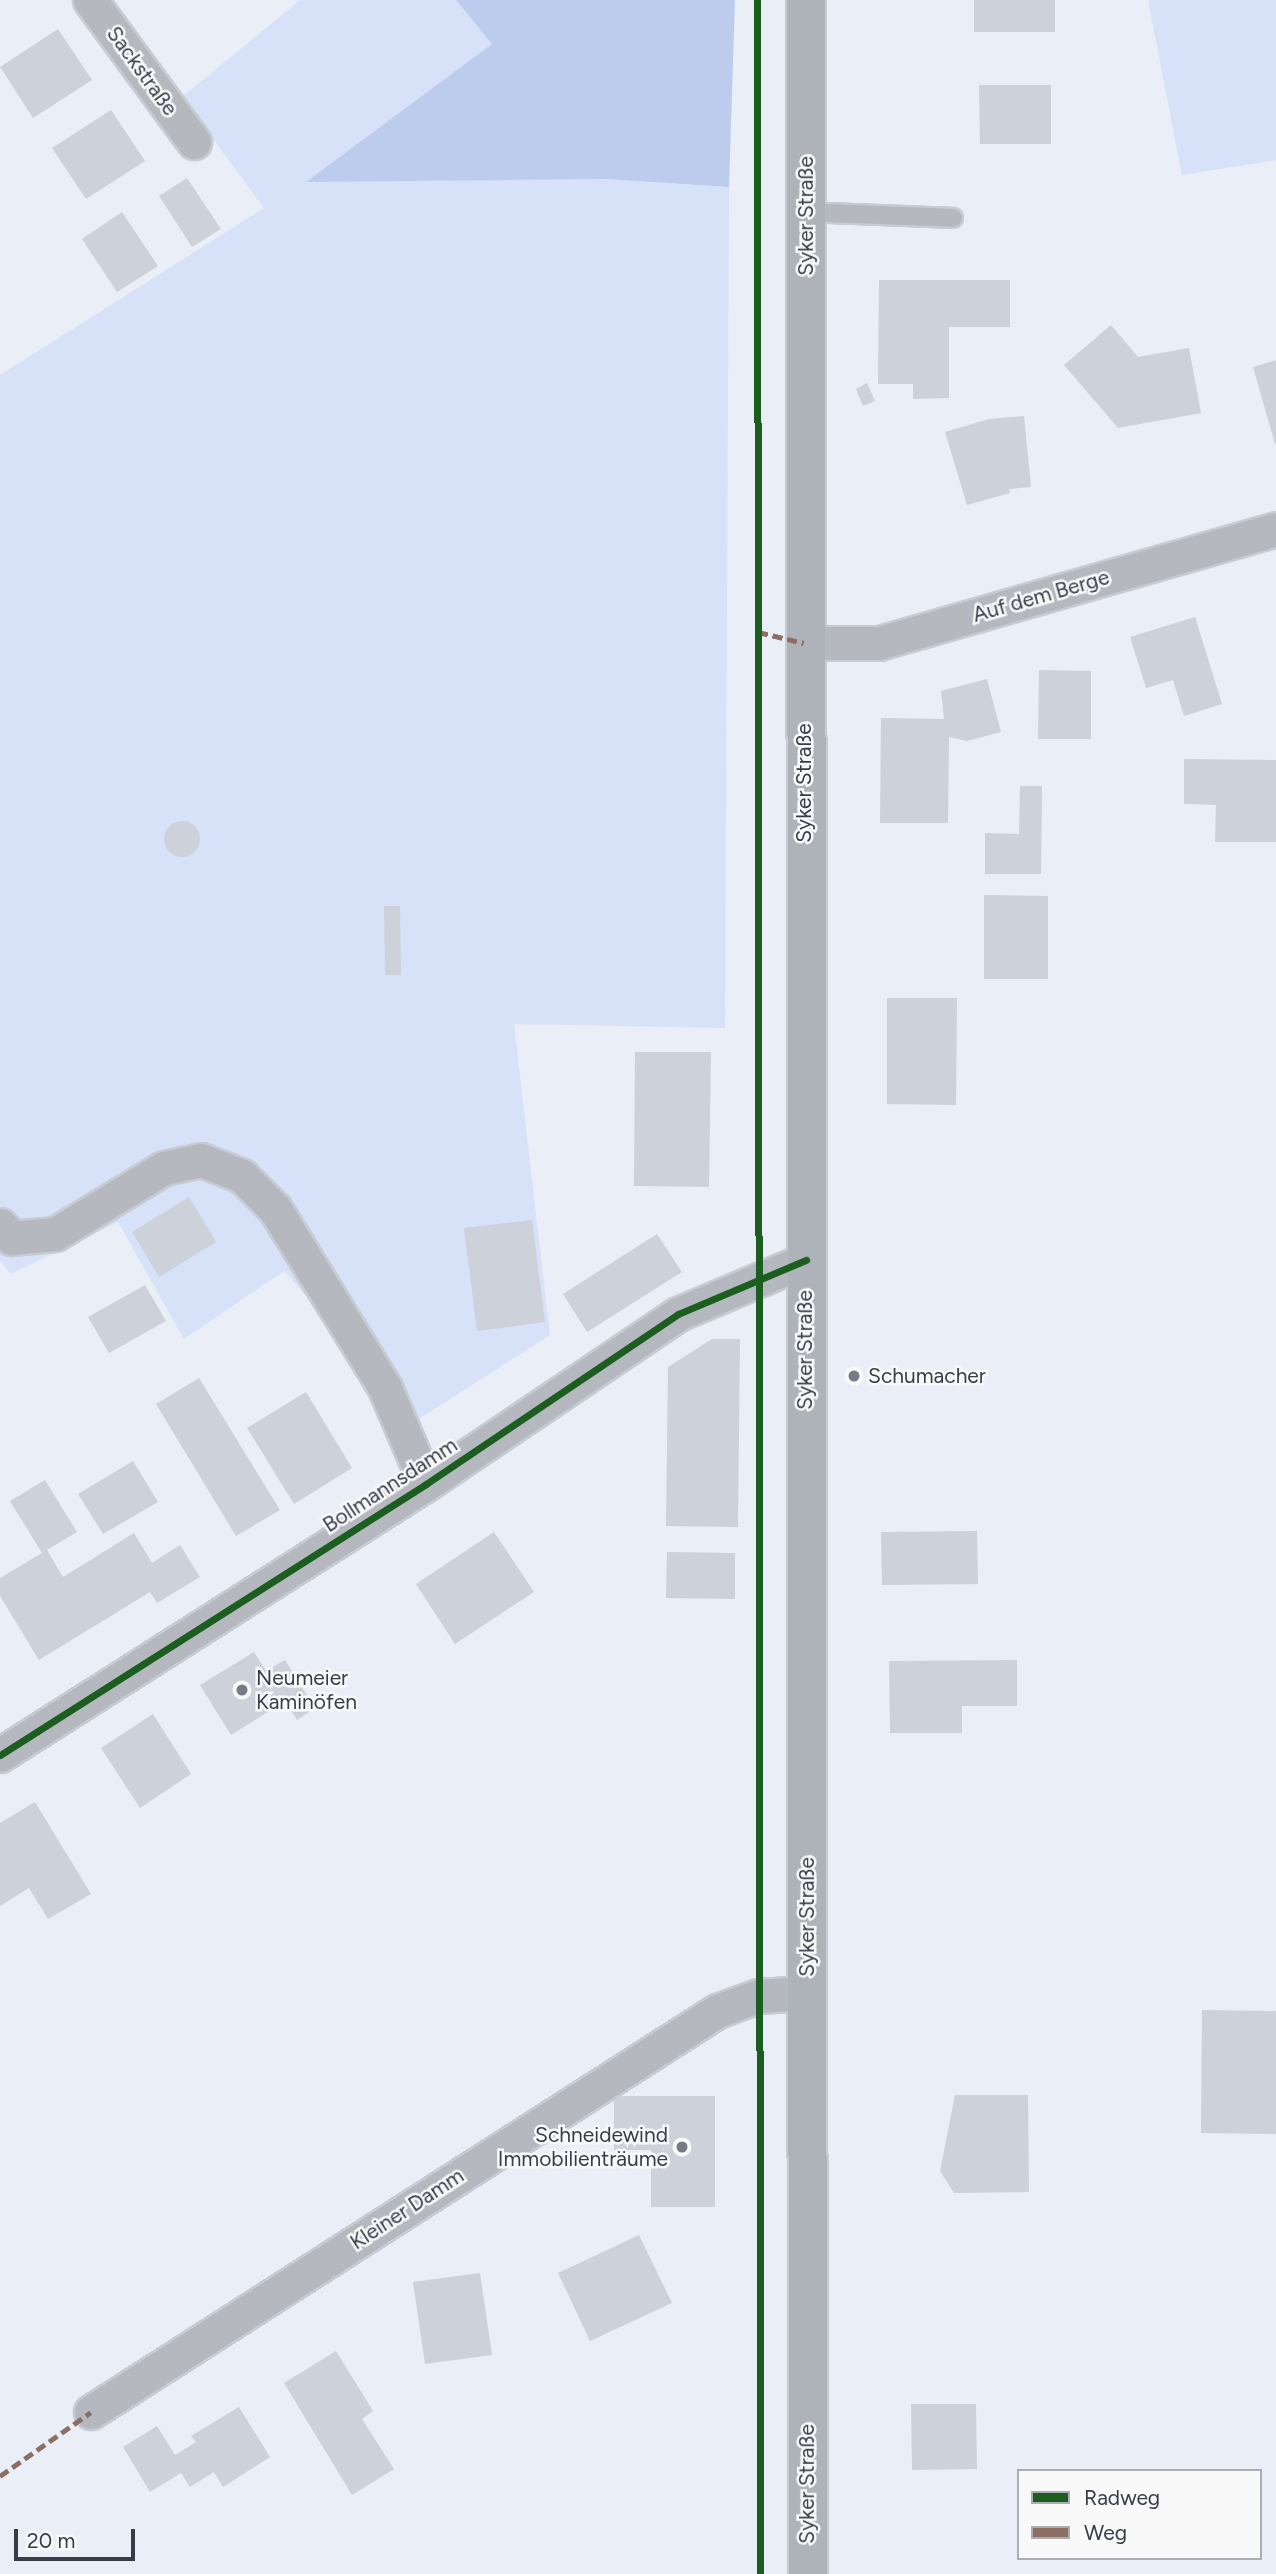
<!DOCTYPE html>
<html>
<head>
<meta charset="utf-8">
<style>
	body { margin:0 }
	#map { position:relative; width:1276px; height:2574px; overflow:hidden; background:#eaeef6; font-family:Figtree,sans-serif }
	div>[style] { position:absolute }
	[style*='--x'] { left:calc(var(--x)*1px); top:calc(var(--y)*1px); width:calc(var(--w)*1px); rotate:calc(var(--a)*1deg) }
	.green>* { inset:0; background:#d7e2f8 }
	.forest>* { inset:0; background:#bdccec }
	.building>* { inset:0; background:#ccd1da }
	.round { border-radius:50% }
	.roads { filter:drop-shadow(2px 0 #c7cbd3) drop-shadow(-2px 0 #c7cbd3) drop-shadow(0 2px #c7cbd3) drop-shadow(0 -2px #c7cbd3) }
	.lane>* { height:18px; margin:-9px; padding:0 9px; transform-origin:9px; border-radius:9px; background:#b5b8be }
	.street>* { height:33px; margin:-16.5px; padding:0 16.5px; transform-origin:16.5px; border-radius:16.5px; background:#b5b8be }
	.primary>* { height:38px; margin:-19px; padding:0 19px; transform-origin:19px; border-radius:19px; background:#aeb2b9 }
	.quiet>* { height:5px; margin-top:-2.5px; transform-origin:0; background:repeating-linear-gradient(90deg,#8d6e63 0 10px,transparent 0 15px) }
	.cycleway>* { height:7px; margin:-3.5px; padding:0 3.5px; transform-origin:3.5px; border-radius:3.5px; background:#1b5e20 }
	.dots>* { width:19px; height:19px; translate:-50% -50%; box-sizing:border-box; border:4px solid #f9f9f9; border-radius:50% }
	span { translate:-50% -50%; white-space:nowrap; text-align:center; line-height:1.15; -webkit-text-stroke:5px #f9f9f9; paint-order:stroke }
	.street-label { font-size:21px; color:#363c49 }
	.poi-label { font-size:21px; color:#363c49 }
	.left { translate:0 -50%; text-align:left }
	.right { translate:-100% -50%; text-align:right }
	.legend { position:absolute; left:1017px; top:2469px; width:245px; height:91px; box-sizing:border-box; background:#f9f9f9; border:2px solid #abadb3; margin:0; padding:9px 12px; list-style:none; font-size:21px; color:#363c49 }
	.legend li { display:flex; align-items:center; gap:14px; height:35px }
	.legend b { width:35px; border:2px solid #abadb3 }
	.scale { position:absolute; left:14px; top:2529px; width:121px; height:32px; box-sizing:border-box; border:4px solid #363c49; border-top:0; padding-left:9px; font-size:21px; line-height:24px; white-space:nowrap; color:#363c49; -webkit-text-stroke:5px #f9f9f9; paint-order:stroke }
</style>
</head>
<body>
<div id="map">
	<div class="green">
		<div style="clip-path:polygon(300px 0,456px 0,493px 44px,308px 181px,605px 179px,729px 187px,725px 1028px,514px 1024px,550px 1335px,416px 1421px,284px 1271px,184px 1339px,118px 1222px,11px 1274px,0 1261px,0 375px,264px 208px,182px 97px)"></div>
		<div style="clip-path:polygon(1148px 0,1276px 0,1276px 160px,1182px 175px)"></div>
	</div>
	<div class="forest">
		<div style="clip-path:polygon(456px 0,735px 0,729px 187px,605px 179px,306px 182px,492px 44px)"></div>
	</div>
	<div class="building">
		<div style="clip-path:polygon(974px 0,1055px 0,1055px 32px,974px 32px)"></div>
		<div style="clip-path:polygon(58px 29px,92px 80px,33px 118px,0 67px)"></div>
		<div style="clip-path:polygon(979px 85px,1051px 85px,1051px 144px,980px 144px)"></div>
		<div style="clip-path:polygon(111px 110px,145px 161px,86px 199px,52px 148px)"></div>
		<div style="clip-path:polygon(187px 178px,221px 229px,192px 247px,159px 196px)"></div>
		<div style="clip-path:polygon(122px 212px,158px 266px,117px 292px,82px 239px)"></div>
		<div style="clip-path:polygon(879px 280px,1010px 280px,1010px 327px,949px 327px,949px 398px,913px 399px,913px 384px,878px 384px)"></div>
		<div style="clip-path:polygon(1111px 325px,1138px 357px,1189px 348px,1201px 413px,1118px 428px,1064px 365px)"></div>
		<div style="clip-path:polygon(1276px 360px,1276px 444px,1275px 444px,1253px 367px)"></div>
		<div style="clip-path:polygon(867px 383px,875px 401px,863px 406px,856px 389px)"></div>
		<div style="clip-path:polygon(1024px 416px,1031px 487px,1009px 489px,1010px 493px,967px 505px,945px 432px,989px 419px)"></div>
		<div style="clip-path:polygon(1195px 617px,1222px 704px,1184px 716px,1173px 680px,1146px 688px,1130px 637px)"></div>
		<div style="clip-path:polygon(1039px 670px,1091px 671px,1091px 739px,1038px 739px)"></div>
		<div style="clip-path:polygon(987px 679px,1001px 732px,967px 741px,949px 737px,948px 823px,880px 823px,881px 718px,944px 719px,941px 691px)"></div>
		<div style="clip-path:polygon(1184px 759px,1276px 760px,1276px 842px,1215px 842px,1216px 805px,1184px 804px)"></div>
		<div style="clip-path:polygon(1020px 786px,1042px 786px,1041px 874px,985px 874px,985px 833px,1019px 834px)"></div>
		<div class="round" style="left:164px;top:821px;width:36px;height:36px"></div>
		<div style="clip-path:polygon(984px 895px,1048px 896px,1048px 979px,984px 979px)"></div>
		<div style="clip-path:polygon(384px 906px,400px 906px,401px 975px,385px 975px)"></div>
		<div style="clip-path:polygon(887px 998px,957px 998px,956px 1105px,887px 1104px)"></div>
		<div style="clip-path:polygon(635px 1052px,711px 1052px,709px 1187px,634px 1186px)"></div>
		<div style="clip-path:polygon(189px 1197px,216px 1242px,159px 1277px,132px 1232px)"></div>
		<div style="clip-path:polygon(532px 1220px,545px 1322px,477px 1331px,464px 1228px)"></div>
		<div style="clip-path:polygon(657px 1234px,682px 1272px,587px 1332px,563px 1294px)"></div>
		<div style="clip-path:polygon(145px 1285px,166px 1321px,109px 1353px,88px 1317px)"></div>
		<div style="clip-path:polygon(712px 1339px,740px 1339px,738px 1527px,666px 1526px,668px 1367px)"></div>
		<div style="clip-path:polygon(199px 1378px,280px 1510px,236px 1536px,156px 1404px)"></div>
		<div style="clip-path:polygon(306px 1392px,352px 1468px,294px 1504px,247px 1428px)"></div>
		<div style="clip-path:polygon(133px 1461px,158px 1502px,103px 1534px,78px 1494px)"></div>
		<div style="clip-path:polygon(45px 1480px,77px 1532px,47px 1550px,63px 1577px,134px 1533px,152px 1563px,180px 1545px,200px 1577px,157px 1603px,150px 1592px,39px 1660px,0 1596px,0 1578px,42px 1553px,10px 1501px)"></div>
		<div style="clip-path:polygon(977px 1531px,978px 1584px,882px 1585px,881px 1532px)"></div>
		<div style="clip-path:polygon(494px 1532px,534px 1592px,455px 1644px,416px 1584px)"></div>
		<div style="clip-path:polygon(667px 1552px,735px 1553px,735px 1599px,666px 1598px)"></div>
		<div style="clip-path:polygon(254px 1652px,266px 1671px,285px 1660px,315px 1708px,297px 1720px,285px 1701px,231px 1735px,200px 1685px)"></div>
		<div style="clip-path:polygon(1017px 1660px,1017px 1706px,962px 1706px,962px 1733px,890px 1733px,889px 1661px)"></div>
		<div style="clip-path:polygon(153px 1714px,191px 1774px,140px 1808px,101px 1748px)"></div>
		<div style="clip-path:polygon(35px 1802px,91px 1894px,48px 1919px,29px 1888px,0 1906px,0 1823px)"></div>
		<div style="clip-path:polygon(1202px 2010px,1276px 2011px,1276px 2134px,1201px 2133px)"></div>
		<div style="clip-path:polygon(955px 2095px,1028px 2095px,1029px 2192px,954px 2193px,940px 2171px)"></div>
		<div style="clip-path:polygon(614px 2096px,715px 2096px,715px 2207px,651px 2207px,651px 2150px,614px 2150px)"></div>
		<div style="clip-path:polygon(639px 2235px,672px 2303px,590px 2341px,558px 2273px)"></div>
		<div style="clip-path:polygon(480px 2273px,492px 2355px,425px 2364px,413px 2282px)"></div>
		<div style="clip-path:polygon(336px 2351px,373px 2411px,362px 2419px,394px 2469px,352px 2495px,284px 2383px)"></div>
		<div style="clip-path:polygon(911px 2404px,976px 2404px,977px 2469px,912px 2470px)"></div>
		<div style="clip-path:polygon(239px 2407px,270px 2457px,223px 2487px,214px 2472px,190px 2487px,181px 2473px,150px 2492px,123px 2447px,157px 2426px,175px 2455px,196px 2442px,191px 2436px)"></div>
	</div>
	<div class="roads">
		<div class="lane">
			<div style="--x:806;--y:212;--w:147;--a:2.3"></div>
		</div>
		<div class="street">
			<div style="--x:90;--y:0;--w:176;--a:53.8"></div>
			<div style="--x:804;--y:643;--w:75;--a:0"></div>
			<div style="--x:879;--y:643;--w:413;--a:-16"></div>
			<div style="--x:0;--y:1225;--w:18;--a:47"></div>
			<div style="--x:12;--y:1238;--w:43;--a:-5.3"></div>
			<div style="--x:55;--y:1234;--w:127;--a:-31.2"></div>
			<div style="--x:164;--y:1168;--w:38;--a:-12"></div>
			<div style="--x:201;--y:1160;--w:44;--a:21.3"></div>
			<div style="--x:242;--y:1176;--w:47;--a:45"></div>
			<div style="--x:275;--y:1209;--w:210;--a:58.4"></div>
			<div style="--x:385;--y:1388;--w:104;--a:66.9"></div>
			<div style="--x:0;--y:1755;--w:505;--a:-32.46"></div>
			<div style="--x:426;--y:1484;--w:304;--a:-34"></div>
			<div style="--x:678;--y:1314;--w:139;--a:-22.9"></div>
			<div style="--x:91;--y:2412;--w:743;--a:-32.64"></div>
			<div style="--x:717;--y:2011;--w:44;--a:-20.1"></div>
			<div style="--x:758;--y:1996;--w:49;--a:-3.5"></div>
		</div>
		<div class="primary">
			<div style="--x:806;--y:0;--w:2574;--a:89.96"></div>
		</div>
	</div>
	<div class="quiet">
		<div style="--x:758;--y:632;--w:47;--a:13.4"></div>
		<div style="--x:0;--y:2476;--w:111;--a:-35.1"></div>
	</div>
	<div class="cycleway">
		<div style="--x:757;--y:0;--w:2574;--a:89.93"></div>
		<div style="--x:0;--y:1755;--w:505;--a:-32.46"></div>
		<div style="--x:426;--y:1484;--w:304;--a:-34"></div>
		<div style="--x:678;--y:1314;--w:139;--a:-22.9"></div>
	</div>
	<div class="dots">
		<div style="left:854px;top:1376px;background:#757a86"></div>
		<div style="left:242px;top:1690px;background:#757a86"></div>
		<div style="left:682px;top:2147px;background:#757a86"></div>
	</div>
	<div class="street-label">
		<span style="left:142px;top:71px;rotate:54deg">Sackstraße</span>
		<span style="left:806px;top:216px;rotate:-90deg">Syker Straße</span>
		<span style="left:1041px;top:596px;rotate:-16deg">Auf dem Berge</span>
		<span style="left:804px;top:783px;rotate:-90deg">Syker Straße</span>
		<span style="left:805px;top:1350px;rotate:-90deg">Syker Straße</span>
		<span style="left:390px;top:1485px;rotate:-33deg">Bollmannsdamm</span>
		<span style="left:807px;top:1917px;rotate:-90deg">Syker Straße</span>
		<span style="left:407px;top:2209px;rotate:-33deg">Kleiner Damm</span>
		<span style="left:807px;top:2484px;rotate:-90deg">Syker Straße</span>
	</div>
	<div class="poi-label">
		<span class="left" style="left:868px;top:1376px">Schumacher</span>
		<span class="left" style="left:256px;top:1690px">Neumeier<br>Kaminöfen</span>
		<span class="right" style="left:668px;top:2147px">Schneidewind<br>Immobilienträume</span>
	</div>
	<ul class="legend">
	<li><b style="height:9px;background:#1b5e20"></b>Radweg</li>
	<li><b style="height:9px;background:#8d6e63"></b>Weg</li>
	</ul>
	<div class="scale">20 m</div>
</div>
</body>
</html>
